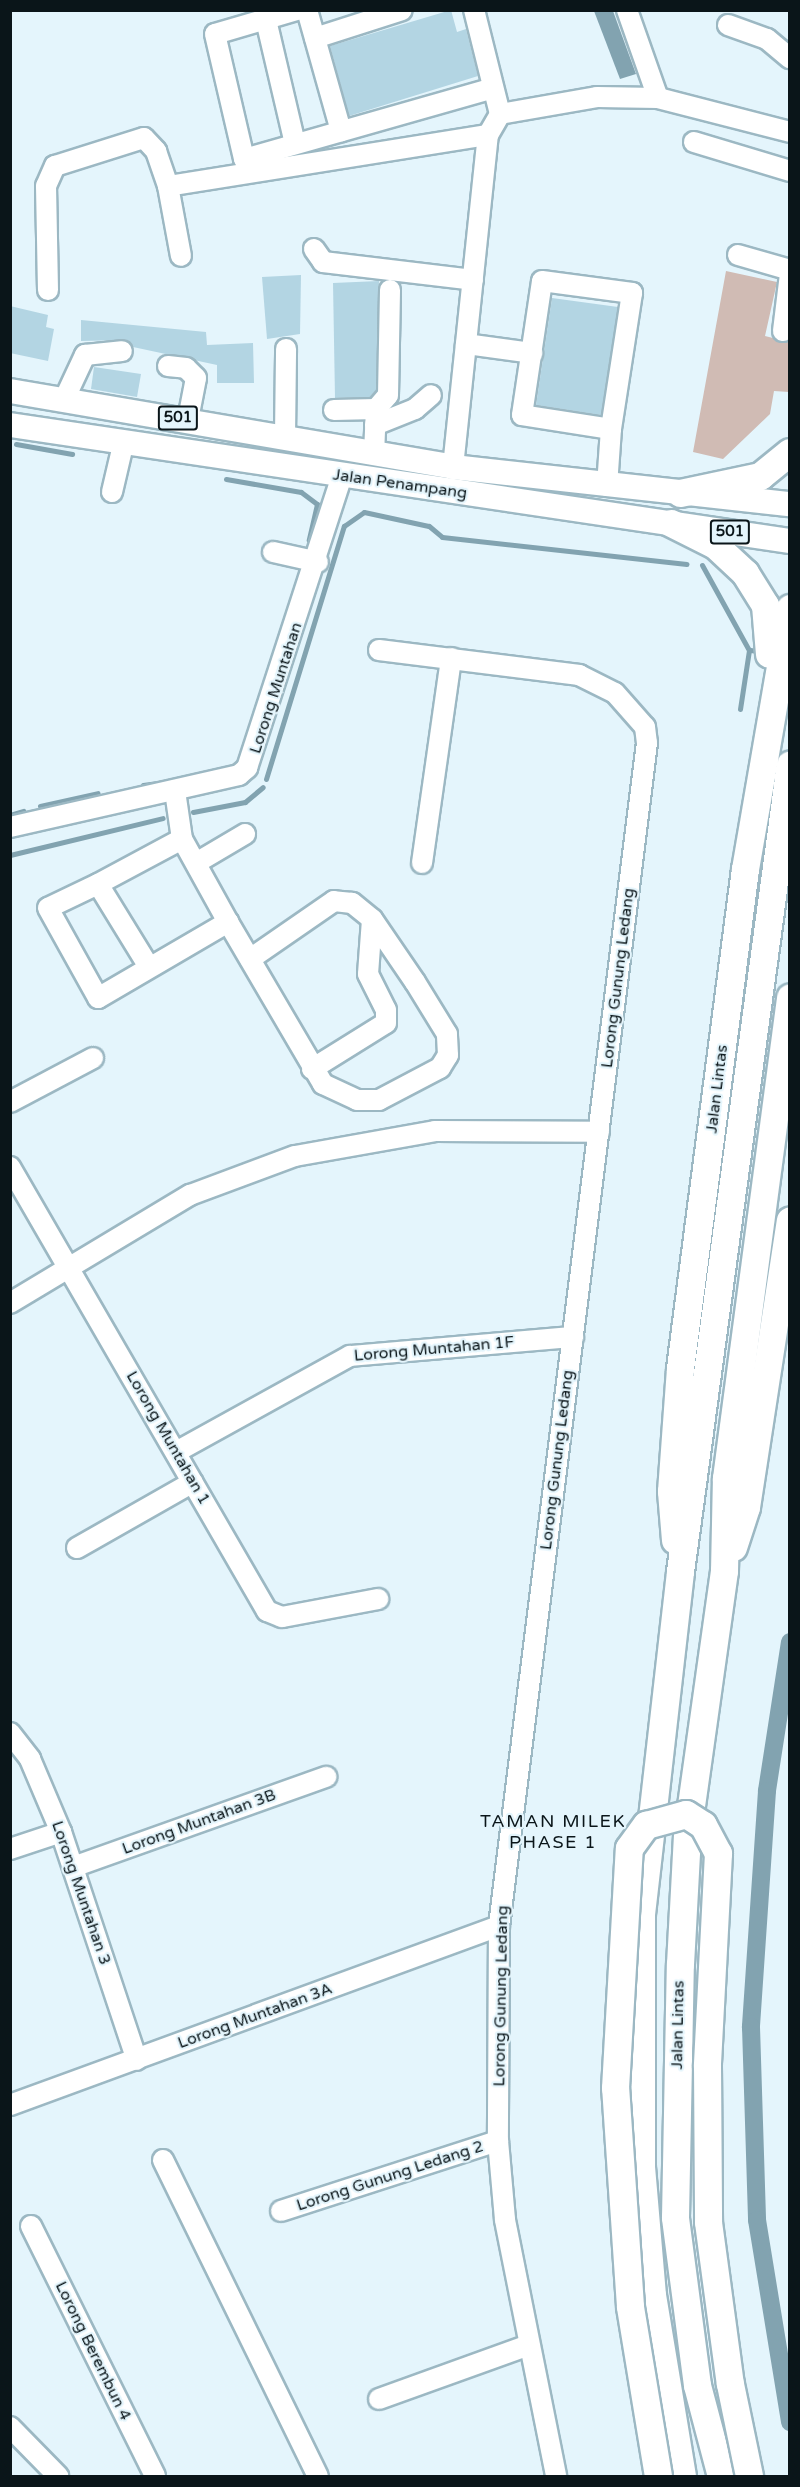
<!DOCTYPE html>
<html>
<head>
<meta charset="utf-8">
<style>
	body { margin:0 }
	#map { position:relative; width:800px; height:2487px; overflow:hidden; background:#e4f5fc; font-family:"Varela Round",sans-serif }
	div>[style] { position:absolute }
	[style*='--x'] { left:calc(var(--x)*1px); top:calc(var(--y)*1px); width:calc(var(--w)*1px); rotate:calc(var(--a)*1deg) }
	.green>* { inset:0; background:#d0bbb4 }
	.water>* { inset:0; background:#82a3b0 }
	.stream>* { height:5px; margin:-2.5px; padding:0 2.5px; transform-origin:2.5px; border-radius:2.5px; background:#82a3b0 }
	.canal>* { height:18px; margin:-9px; padding:0 9px; transform-origin:9px; border-radius:9px; background:#82a3b0 }
	.building>* { inset:0; background:#b3d5e3 }
	.roads { filter:drop-shadow(2px 0 #9cb8c3) drop-shadow(-2px 0 #9cb8c3) drop-shadow(0 2px #9cb8c3) drop-shadow(0 -2px #9cb8c3) }
	.minor>* { height:20px; margin:-10px; padding:0 10px; transform-origin:10px; border-radius:10px; background:#fff }
	.major>* { height:24px; margin:-12px; padding:0 12px; transform-origin:12px; border-radius:12px; background:#fff }
	.highway>* { height:27px; margin:-13.5px; padding:0 13.5px; transform-origin:13.5px; border-radius:13.5px; background:#fff }
	.bridges { filter:drop-shadow(2px 0 #9cb8c3) drop-shadow(-2px 0 #9cb8c3) drop-shadow(0 2px #9cb8c3) drop-shadow(0 -2px #9cb8c3) }
	.highway-bridge>* { height:27px; margin:-13.5px; padding:0 13.5px; transform-origin:13.5px; border-radius:13.5px; background:#fff }
	span { translate:-50% -50%; white-space:nowrap; text-align:center; line-height:1.15; -webkit-text-stroke:4.5px #e4f5fc; paint-order:stroke }
	.shield-label span { padding:2px 4px; background:#e4f5fc; border:2px solid; border-radius:4px; -webkit-text-stroke-width:0 }
	.shield-label { font-size:15px; color:#0a1519; font-weight:700 }
	.street-label { font-size:16px; color:#0a1519 }
	.neighbourhood-label { font-size:18px; color:#0a1519; letter-spacing:1.5px }
	.frame { position:absolute; inset:0; border:12px solid #0a1519; pointer-events:none }
</style>
</head>
<body>
<div id="map">
	<div class="green">
		<div style="clip-path:polygon(726px 271px,777px 282px,765px 336px,789px 342px,789px 392px,774px 391px,770px 414px,723px 459px,693px 452px)"></div>
	</div>
	<div class="water">
		<div style="clip-path:polygon(594px 11px,613px 11px,636px 74px,620px 79px)"></div>
	</div>
	<div class="stream">
		<div style="--x:16;--y:444;--w:57;--a:10.1"></div>
		<div style="--x:226;--y:479;--w:76;--a:9.8"></div>
		<div style="--x:301;--y:492;--w:20;--a:37"></div>
		<div style="--x:317;--y:504;--w:37;--a:103"></div>
		<div style="--x:702;--y:565;--w:97;--a:61.1"></div>
		<div style="--x:749;--y:650;--w:12;--a:5"></div>
		<div style="--x:740;--y:709;--w:60;--a:-81.3"></div>
		<div style="--x:266;--y:779;--w:265;--a:-72.9"></div>
		<div style="--x:344;--y:526;--w:24;--a:-35"></div>
		<div style="--x:364;--y:512;--w:66;--a:12.2"></div>
		<div style="--x:429;--y:526;--w:17;--a:40"></div>
		<div style="--x:442;--y:537;--w:246;--a:6.3"></div>
		<div style="--x:143;--y:785;--w:28;--a:-8"></div>
		<div style="--x:40;--y:806;--w:59;--a:-12.6"></div>
		<div style="--x:193;--y:812;--w:53;--a:-10.9"></div>
		<div style="--x:245;--y:802;--w:23;--a:-40"></div>
		<div style="--x:10;--y:815;--w:14;--a:-17"></div>
		<div style="--x:10;--y:855;--w:157;--a:-13.6"></div>
	</div>
	<div class="canal">
		<div style="--x:790;--y:1642;--w:151;--a:98.8"></div>
		<div style="--x:767;--y:1791;--w:237;--a:93.9"></div>
		<div style="--x:751;--y:2027;--w:193;--a:88.2"></div>
		<div style="--x:757;--y:2220;--w:205;--a:80.7"></div>
	</div>
	<div class="building">
		<div style="clip-path:polygon(451px 10px,457px 32px,466px 29px,478px 76px,349px 116px,330px 46px)"></div>
		<div style="clip-path:polygon(301px 275px,300px 334px,267px 339px,262px 277px)"></div>
		<div style="clip-path:polygon(379px 281px,376px 390px,370px 397px,335px 398px,333px 283px)"></div>
		<div style="clip-path:polygon(552px 298px,618px 307px,601px 415px,536px 405px)"></div>
		<div style="clip-path:polygon(10px 306px,48px 315px,46px 327px,54px 329px,48px 361px,10px 353px)"></div>
		<div style="clip-path:polygon(81px 320px,206px 332px,207px 345px,253px 343px,254px 383px,217px 383px,217px 365px,133px 347px,126px 340px,81px 341px)"></div>
		<div style="clip-path:polygon(94px 367px,141px 374px,137px 397px,91px 389px)"></div>
	</div>
	<div class="roads">
		<div class="minor">
			<div style="--x:297;--y:10;--w:85;--a:163.7"></div>
			<div style="--x:215;--y:34;--w:128;--a:76.9"></div>
			<div style="--x:244;--y:159;--w:259;--a:-15.9"></div>
			<div style="--x:307;--y:10;--w:126;--a:74.3"></div>
			<div style="--x:627;--y:10;--w:93;--a:70.6"></div>
			<div style="--x:266;--y:20;--w:127;--a:76.8"></div>
			<div style="--x:728;--y:25;--w:41;--a:19.7"></div>
			<div style="--x:767;--y:39;--w:30;--a:40"></div>
			<div style="--x:315;--y:38;--w:91;--a:-17.8"></div>
			<div style="--x:500;--y:114;--w:98;--a:-9.9"></div>
			<div style="--x:597;--y:97;--w:61;--a:0.9"></div>
			<div style="--x:658;--y:98;--w:136;--a:14.4"></div>
			<div style="--x:694;--y:142;--w:100;--a:16.8"></div>
			<div style="--x:168;--y:186;--w:71;--a:79.5"></div>
			<div style="--x:314;--y:249;--w:16;--a:55"></div>
			<div style="--x:323;--y:262;--w:151;--a:6.8"></div>
			<div style="--x:738;--y:255;--w:54;--a:16.1"></div>
			<div style="--x:48;--y:290;--w:104;--a:-91.1"></div>
			<div style="--x:46;--y:186;--w:22;--a:-66"></div>
			<div style="--x:55;--y:166;--w:93;--a:-17.5"></div>
			<div style="--x:144;--y:138;--w:18;--a:47"></div>
			<div style="--x:156;--y:151;--w:37;--a:71"></div>
			<div style="--x:168;--y:186;--w:324;--a:-9.1"></div>
			<div style="--x:783;--y:331;--w:57;--a:-83"></div>
			<div style="--x:466;--y:344;--w:67;--a:7.8"></div>
			<div style="--x:168;--y:366;--w:18;--a:6"></div>
			<div style="--x:186;--y:368;--w:14;--a:45"></div>
			<div style="--x:196;--y:378;--w:42;--a:101"></div>
			<div style="--x:64;--y:400;--w:50;--a:-65"></div>
			<div style="--x:85;--y:355;--w:37;--a:-6"></div>
			<div style="--x:334;--y:410;--w:42;--a:-1.4"></div>
			<div style="--x:375;--y:425;--w:43;--a:-21.8"></div>
			<div style="--x:415;--y:409;--w:21;--a:-41"></div>
			<div style="--x:285;--y:436;--w:87;--a:-89.3"></div>
			<div style="--x:374;--y:454;--w:45;--a:-87.5"></div>
			<div style="--x:376;--y:409;--w:18;--a:-49"></div>
			<div style="--x:388;--y:395;--w:105;--a:-88.9"></div>
			<div style="--x:453;--y:467;--w:334;--a:-84"></div>
			<div style="--x:488;--y:135;--w:24;--a:-60"></div>
			<div style="--x:500;--y:114;--w:107;--a:-104"></div>
			<div style="--x:607;--y:486;--w:57;--a:-86"></div>
			<div style="--x:611;--y:429;--w:90;--a:-171.1"></div>
			<div style="--x:522;--y:415;--w:135;--a:-81.5"></div>
			<div style="--x:542;--y:281;--w:91;--a:7.6"></div>
			<div style="--x:632;--y:293;--w:138;--a:98.8"></div>
			<div style="--x:112;--y:492;--w:48;--a:-76.8"></div>
			<div style="--x:273;--y:552;--w:46;--a:12.5"></div>
			<div style="--x:379;--y:650;--w:202;--a:7.1"></div>
			<div style="--x:579;--y:675;--w:40;--a:26.6"></div>
			<div style="--x:615;--y:693;--w:45;--a:48.6"></div>
			<div style="--x:645;--y:727;--w:16;--a:83"></div>
			<div style="--x:647;--y:743;--w:1192;--a:97.13"></div>
			<div style="--x:499;--y:1926;--w:215;--a:90.3"></div>
			<div style="--x:498;--y:2141;--w:79;--a:84.9"></div>
			<div style="--x:505;--y:2220;--w:261;--a:78.7"></div>
			<div style="--x:175;--y:791;--w:49;--a:81.7"></div>
			<div style="--x:182;--y:839;--w:95;--a:61"></div>
			<div style="--x:228;--y:922;--w:188;--a:59.6"></div>
			<div style="--x:323;--y:1084;--w:38;--a:25"></div>
			<div style="--x:357;--y:1100;--w:22;--a:0"></div>
			<div style="--x:379;--y:1100;--w:69;--a:-27.7"></div>
			<div style="--x:440;--y:1068;--w:15;--a:-58"></div>
			<div style="--x:448;--y:1055;--w:21;--a:-93"></div>
			<div style="--x:447;--y:1034;--w:61;--a:-121.6"></div>
			<div style="--x:415;--y:982;--w:76;--a:-124.3"></div>
			<div style="--x:372;--y:919;--w:26;--a:-141"></div>
			<div style="--x:352;--y:903;--w:18;--a:-174"></div>
			<div style="--x:334;--y:901;--w:102;--a:145.4"></div>
			<div style="--x:10;--y:827;--w:235;--a:-12.8"></div>
			<div style="--x:239;--y:775;--w:11;--a:-41"></div>
			<div style="--x:247;--y:768;--w:307;--a:-72"></div>
			<div style="--x:196;--y:863;--w:57;--a:-30.6"></div>
			<div style="--x:422;--y:863;--w:207;--a:-81.9"></div>
			<div style="--x:98;--y:884;--w:55;--a:154.4"></div>
			<div style="--x:48;--y:908;--w:103;--a:60.9"></div>
			<div style="--x:98;--y:998;--w:151;--a:-30.3"></div>
			<div style="--x:149;--y:967;--w:97;--a:-121.6"></div>
			<div style="--x:98;--y:884;--w:95;--a:-28.2"></div>
			<div style="--x:312;--y:1069;--w:87;--a:-31.9"></div>
			<div style="--x:386;--y:1023;--w:13;--a:-90"></div>
			<div style="--x:386;--y:1010;--w:40;--a:-116.6"></div>
			<div style="--x:368;--y:974;--w:55;--a:-85.8"></div>
			<div style="--x:10;--y:1102;--w:94;--a:-27.9"></div>
			<div style="--x:10;--y:1167;--w:513;--a:59.94"></div>
			<div style="--x:267;--y:1611;--w:16;--a:22"></div>
			<div style="--x:282;--y:1617;--w:98;--a:-10.6"></div>
			<div style="--x:10;--y:1303;--w:210;--a:-31"></div>
			<div style="--x:190;--y:1195;--w:112;--a:-20.4"></div>
			<div style="--x:295;--y:1156;--w:142;--a:-10.1"></div>
			<div style="--x:435;--y:1131;--w:164;--a:0.3"></div>
			<div style="--x:176;--y:1452;--w:199;--a:-28.9"></div>
			<div style="--x:350;--y:1356;--w:224;--a:-4.9"></div>
			<div style="--x:77;--y:1548;--w:133;--a:-29.6"></div>
			<div style="--x:10;--y:1733;--w:33;--a:52"></div>
			<div style="--x:30;--y:1759;--w:79;--a:67"></div>
			<div style="--x:61;--y:1832;--w:240;--a:71.6"></div>
			<div style="--x:10;--y:1849;--w:54;--a:-18.4"></div>
			<div style="--x:73;--y:1867;--w:269;--a:-19.6"></div>
			<div style="--x:10;--y:2105;--w:521;--a:-20.11"></div>
			<div style="--x:163;--y:2160;--w:352;--a:63.9"></div>
			<div style="--x:281;--y:2211;--w:228;--a:-17.9"></div>
			<div style="--x:31;--y:2226;--w:279;--a:63.6"></div>
			<div style="--x:379;--y:2399;--w:159;--a:-19.8"></div>
			<div style="--x:10;--y:2427;--w:69;--a:45.6"></div>
		</div>
		<div class="major">
			<div style="--x:10;--y:391;--w:449;--a:9.7"></div>
			<div style="--x:453;--y:467;--w:339;--a:6.3"></div>
			<div style="--x:10;--y:425;--w:789;--a:8.46"></div>
		</div>
		<div class="highway">
			<div style="--x:680;--y:493;--w:82;--a:-12"></div>
			<div style="--x:760;--y:476;--w:38;--a:-39"></div>
			<div style="--x:671;--y:523;--w:49;--a:26.6"></div>
			<div style="--x:715;--y:545;--w:41;--a:43"></div>
			<div style="--x:745;--y:573;--w:38;--a:58"></div>
			<div style="--x:765;--y:605;--w:49;--a:85.3"></div>
			<div style="--x:675;--y:1540;--w:49;--a:-94.7"></div>
			<div style="--x:671;--y:1491;--w:123;--a:-85.8"></div>
			<div style="--x:680;--y:1368;--w:503;--a:-82.58"></div>
			<div style="--x:745;--y:869;--w:265;--a:-80.2"></div>
			<div style="--x:733;--y:1547;--w:42;--a:-72"></div>
			<div style="--x:746;--y:1507;--w:290;--a:-81.3"></div>
			<div style="--x:682;--y:2476;--w:183;--a:-99.4"></div>
			<div style="--x:652;--y:2295;--w:129;--a:-94.9"></div>
			<div style="--x:641;--y:2166;--w:252;--a:-90"></div>
			<div style="--x:641;--y:1914;--w:345;--a:-83.5"></div>
			<div style="--x:680;--y:1571;--w:814;--a:-82.24"></div>
			<div style="--x:721;--y:2476;--w:94;--a:-104.8"></div>
			<div style="--x:697;--y:2385;--w:169;--a:-97.5"></div>
			<div style="--x:675;--y:2217;--w:253;--a:-88.9"></div>
			<div style="--x:680;--y:1964;--w:130;--a:-86.9"></div>
			<div style="--x:687;--y:1834;--w:266;--a:-82"></div>
			<div style="--x:724;--y:1571;--w:93;--a:-88.8"></div>
			<div style="--x:726;--y:1478;--w:485;--a:-82.4"></div>
		</div>
	</div>
	<div class="bridges">
		<div class="highway-bridge">
			<div style="--x:658;--y:2476;--w:172;--a:-99.4"></div>
			<div style="--x:630;--y:2306;--w:219;--a:-93.9"></div>
			<div style="--x:615;--y:2088;--w:240;--a:-86.7"></div>
			<div style="--x:629;--y:1848;--w:29;--a:-54"></div>
			<div style="--x:646;--y:1825;--w:41;--a:-15.4"></div>
			<div style="--x:686;--y:1814;--w:20;--a:33"></div>
			<div style="--x:703;--y:1825;--w:32;--a:62"></div>
			<div style="--x:718;--y:1853;--w:213;--a:93"></div>
			<div style="--x:707;--y:2066;--w:156;--a:89.6"></div>
			<div style="--x:708;--y:2222;--w:163;--a:82.3"></div>
			<div style="--x:730;--y:2384;--w:94;--a:78.3"></div>
		</div>
	</div>
	<div class="shield-label">
		<span style="left:178px;top:418px">501</span>
		<span style="left:730px;top:532px">501</span>
	</div>
	<div class="street-label">
		<span style="left:400px;top:484px;rotate:8deg">Jalan Penampang</span>
		<span style="left:276px;top:688px;rotate:-72deg">Lorong Muntahan</span>
		<span style="left:618px;top:978px;rotate:-83deg">Lorong Gunung Ledang</span>
		<span style="left:717px;top:1089px;rotate:-83deg">Jalan Lintas</span>
		<span style="left:434px;top:1349px;rotate:-5deg">Lorong Muntahan 1F</span>
		<span style="left:168px;top:1438px;rotate:60deg">Lorong Muntahan 1</span>
		<span style="left:557px;top:1460px;rotate:-83deg">Lorong Gunung Ledang</span>
		<span style="left:199px;top:1822px;rotate:-20deg">Lorong Muntahan 3B</span>
		<span style="left:81px;top:1893px;rotate:71deg">Lorong Muntahan 3</span>
		<span style="left:501px;top:1996px;rotate:-89deg">Lorong Gunung Ledang</span>
		<span style="left:255px;top:2016px;rotate:-20deg">Lorong Muntahan 3A</span>
		<span style="left:678px;top:2025px;rotate:-89deg">Jalan Lintas</span>
		<span style="left:390px;top:2176px;rotate:-18deg">Lorong Gunung Ledang 2</span>
		<span style="left:93px;top:2351px;rotate:64deg">Lorong Berembun 4</span>
	</div>
	<div class="neighbourhood-label">
		<span style="left:553px;top:1832px">TAMAN MILEK<br>PHASE 1</span>
	</div>
	<div class="frame"></div>
</div>
</body>
</html>
